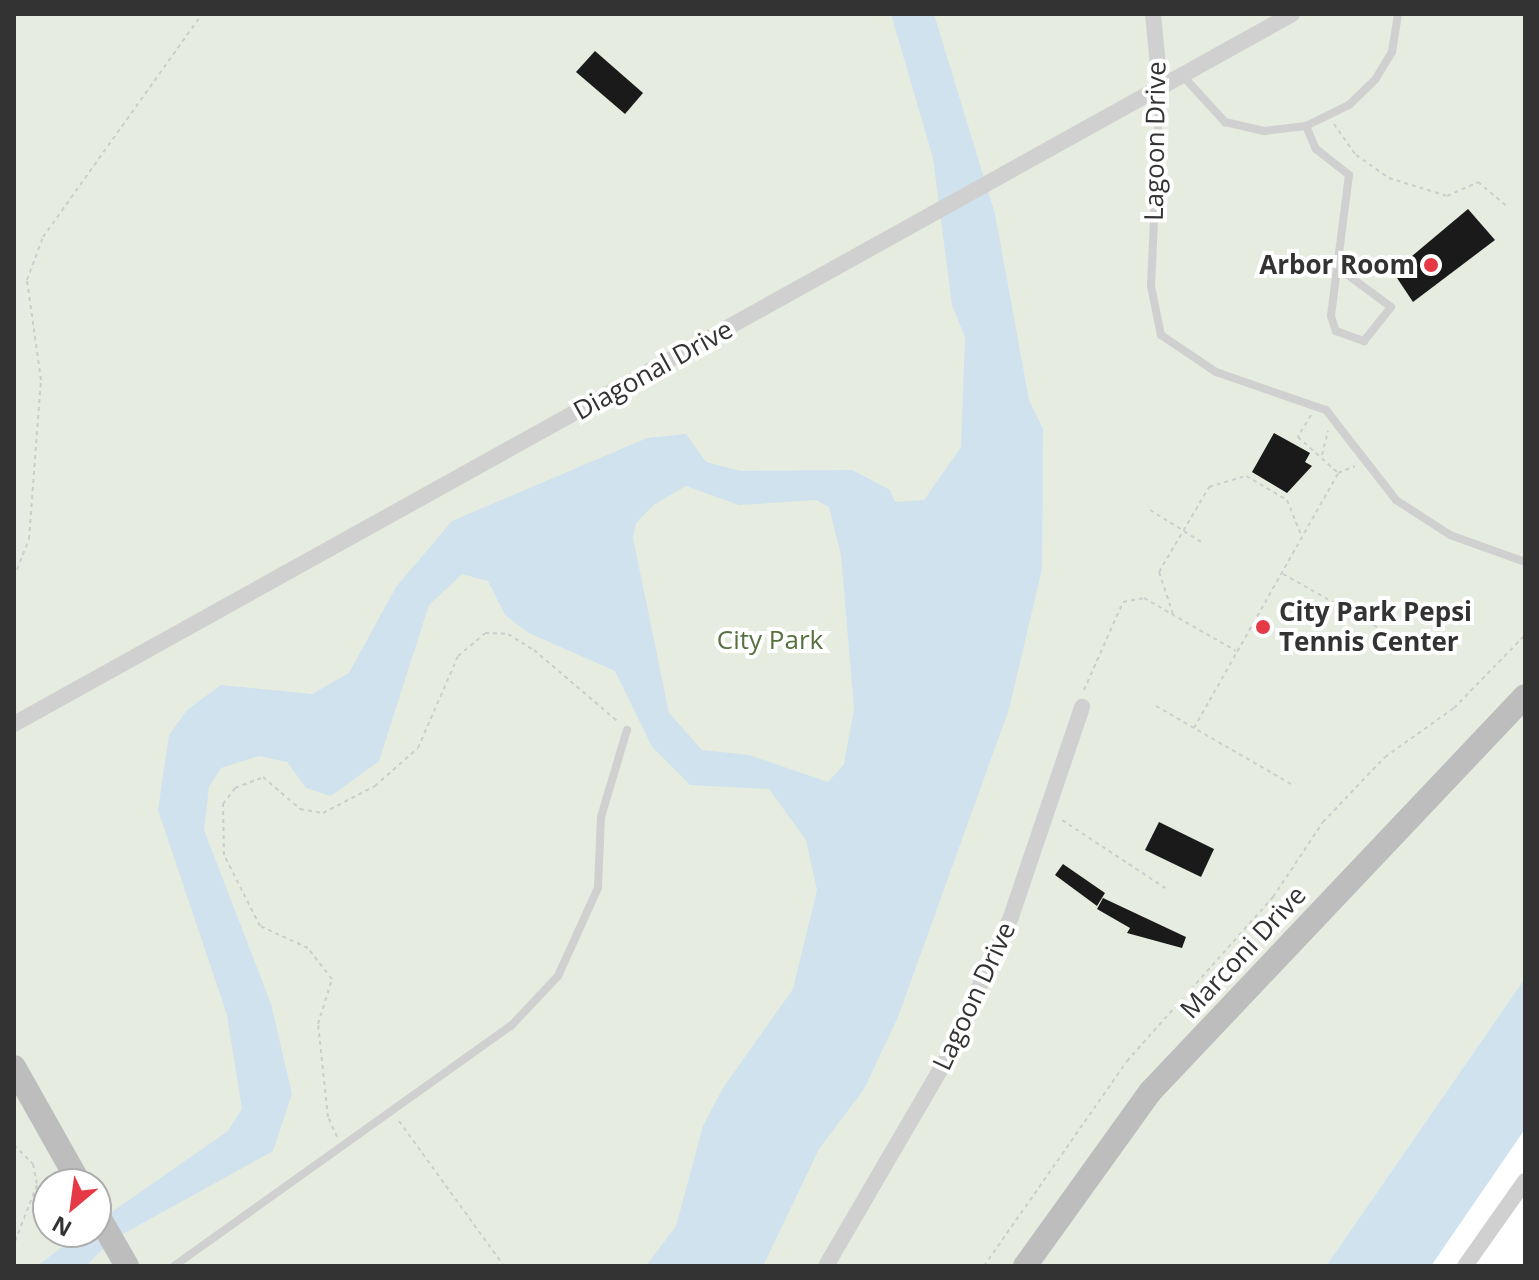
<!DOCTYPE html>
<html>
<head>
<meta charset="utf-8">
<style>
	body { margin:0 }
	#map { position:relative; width:1539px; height:1280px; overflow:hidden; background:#fff; font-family:"Open Sans",sans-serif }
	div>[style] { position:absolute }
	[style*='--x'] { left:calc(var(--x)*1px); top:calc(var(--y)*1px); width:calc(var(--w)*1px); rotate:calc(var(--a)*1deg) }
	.green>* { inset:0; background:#e6ecdf }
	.water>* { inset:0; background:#cfe2ee }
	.building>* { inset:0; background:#1a1a1a }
	.path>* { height:2px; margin-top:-1px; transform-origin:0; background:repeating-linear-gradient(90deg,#cdcdcd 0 4px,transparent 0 8px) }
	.lane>* { height:8px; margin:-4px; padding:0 4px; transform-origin:4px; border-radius:4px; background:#d0d0d0 }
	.street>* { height:16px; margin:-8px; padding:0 8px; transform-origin:8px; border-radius:8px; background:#d0d0d0 }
	.secondary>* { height:24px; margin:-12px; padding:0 12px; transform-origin:12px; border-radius:12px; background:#bdbdbd }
	.dots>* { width:22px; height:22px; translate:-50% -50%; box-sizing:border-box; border:4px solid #fff; border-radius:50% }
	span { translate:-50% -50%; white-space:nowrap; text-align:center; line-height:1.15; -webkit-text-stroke:8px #fff; paint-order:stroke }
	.street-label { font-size:26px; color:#333 }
	.poi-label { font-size:26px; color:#333; font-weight:700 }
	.right { translate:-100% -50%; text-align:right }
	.left { translate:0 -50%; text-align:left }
	.park-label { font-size:26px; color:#56703f }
	.frame { position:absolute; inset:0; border:16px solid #333; pointer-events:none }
	.north { position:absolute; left:32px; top:1168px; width:80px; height:80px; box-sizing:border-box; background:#fff; border:2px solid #adadad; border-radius:50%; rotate:209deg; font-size:22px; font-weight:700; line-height:32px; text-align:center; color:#333 }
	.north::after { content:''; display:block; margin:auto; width:28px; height:36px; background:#e63946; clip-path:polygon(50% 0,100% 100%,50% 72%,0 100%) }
</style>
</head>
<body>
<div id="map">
	<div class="green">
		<div style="clip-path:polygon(evenodd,14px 14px,1525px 14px,1525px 978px,1326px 1266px,14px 1266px,14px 14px,48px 1184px,96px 1184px,96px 1232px,48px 1232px,48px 1184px)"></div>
	</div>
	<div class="water">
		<div style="clip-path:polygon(evenodd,891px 14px,934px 14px,995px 214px,1029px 400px,1043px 429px,1042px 569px,1009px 709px,898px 1017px,864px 1089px,819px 1149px,763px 1266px,646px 1266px,676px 1226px,703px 1126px,723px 1088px,793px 989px,817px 890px,806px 840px,769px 789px,690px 785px,652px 747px,615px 671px,529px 633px,505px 615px,488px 581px,462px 574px,429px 605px,379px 761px,331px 796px,306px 788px,287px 762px,259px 756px,221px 768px,209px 787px,204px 830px,271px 1004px,292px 1094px,273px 1151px,112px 1240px,86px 1266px,37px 1266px,82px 1232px,96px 1232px,96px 1223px,228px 1131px,242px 1109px,227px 1015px,158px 810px,169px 735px,187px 710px,221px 685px,312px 694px,349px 673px,396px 587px,452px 521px,647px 438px,686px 434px,706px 462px,741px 471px,852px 470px,890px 490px,895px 502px,924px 500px,961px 447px,965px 337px,952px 305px,933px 158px,891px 14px,686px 486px,739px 505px,816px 500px,829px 507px,841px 555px,854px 709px,844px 764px,828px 782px,749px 755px,702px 750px,669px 713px,633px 538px,636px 523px,655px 504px,686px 486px)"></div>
		<div style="clip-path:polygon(1525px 978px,1525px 1129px,1431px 1266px,1326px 1266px)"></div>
	</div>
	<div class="building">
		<div style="clip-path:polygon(595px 51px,643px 93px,625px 114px,576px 72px)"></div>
		<div style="clip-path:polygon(1468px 209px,1495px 240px,1413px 302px,1393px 272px)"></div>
		<div style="clip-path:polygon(1274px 433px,1310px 453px,1305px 462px,1312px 466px,1287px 493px,1252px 472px)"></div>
		<div style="clip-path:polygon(1159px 822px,1214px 849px,1201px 877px,1145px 850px)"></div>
		<div style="clip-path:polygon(1063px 864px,1105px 893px,1097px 906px,1055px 875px)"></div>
		<div style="clip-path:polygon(1103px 898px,1186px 937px,1182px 948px,1127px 933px,1130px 928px,1097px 909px)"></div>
	</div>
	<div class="path">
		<div style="--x:1334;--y:124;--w:38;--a:55"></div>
		<div style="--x:1356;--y:155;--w:40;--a:34.9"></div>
		<div style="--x:1389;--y:178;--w:61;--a:17.2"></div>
		<div style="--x:1447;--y:196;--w:34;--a:-24"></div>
		<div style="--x:1478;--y:182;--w:38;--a:40"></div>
		<div style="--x:1311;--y:415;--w:26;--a:121"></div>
		<div style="--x:1298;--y:437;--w:52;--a:41.9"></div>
		<div style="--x:1322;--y:455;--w:25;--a:-76"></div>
		<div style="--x:1150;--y:510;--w:62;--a:31.9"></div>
		<div style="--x:1283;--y:574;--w:116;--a:29.4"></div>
		<div style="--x:14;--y:577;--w:41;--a:-68.5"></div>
		<div style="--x:29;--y:539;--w:159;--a:-85.7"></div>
		<div style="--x:41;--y:380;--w:101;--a:-98"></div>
		<div style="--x:27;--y:280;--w:46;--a:-69.6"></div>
		<div style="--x:43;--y:237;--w:274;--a:-54.5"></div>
		<div style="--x:1173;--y:614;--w:44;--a:-108.4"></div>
		<div style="--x:1159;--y:572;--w:99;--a:-59.5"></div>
		<div style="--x:1209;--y:487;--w:39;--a:-17"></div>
		<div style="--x:1246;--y:476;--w:48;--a:30.3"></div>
		<div style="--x:1287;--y:500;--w:38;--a:68"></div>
		<div style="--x:1084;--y:690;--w:96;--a:-66.1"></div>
		<div style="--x:1123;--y:602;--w:21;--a:-11"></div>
		<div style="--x:1144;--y:598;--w:106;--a:29.9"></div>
		<div style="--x:1156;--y:706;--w:158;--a:30"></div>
		<div style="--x:1194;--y:728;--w:293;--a:-60.5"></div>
		<div style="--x:1338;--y:473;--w:18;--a:-22"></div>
		<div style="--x:1062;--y:820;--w:127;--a:33.4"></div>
		<div style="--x:399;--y:1121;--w:179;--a:54.1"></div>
		<div style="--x:337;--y:1137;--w:22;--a:-114"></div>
		<div style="--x:328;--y:1117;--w:94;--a:-96.1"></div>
		<div style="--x:318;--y:1024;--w:47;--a:-72.7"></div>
		<div style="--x:332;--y:979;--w:39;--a:-128"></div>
		<div style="--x:308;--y:948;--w:53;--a:-155.4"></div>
		<div style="--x:260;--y:926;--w:80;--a:-116.9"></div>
		<div style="--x:224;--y:855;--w:51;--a:-91.1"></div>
		<div style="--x:223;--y:804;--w:20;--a:-53"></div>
		<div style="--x:235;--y:788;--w:30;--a:-21"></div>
		<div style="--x:263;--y:777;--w:49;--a:40.9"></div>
		<div style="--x:300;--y:809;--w:23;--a:10"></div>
		<div style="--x:323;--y:813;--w:59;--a:-27.4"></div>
		<div style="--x:375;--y:786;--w:57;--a:-41.5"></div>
		<div style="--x:418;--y:748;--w:100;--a:-66.5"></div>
		<div style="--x:458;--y:656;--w:35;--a:-40"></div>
		<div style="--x:485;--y:633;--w:23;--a:2"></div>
		<div style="--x:508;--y:634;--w:31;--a:32"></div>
		<div style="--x:534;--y:650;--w:109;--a:40.5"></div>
		<div style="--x:14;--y:1145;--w:27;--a:45"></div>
		<div style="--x:33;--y:1164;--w:21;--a:79"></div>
		<div style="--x:37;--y:1185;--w:63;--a:111.3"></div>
		<div style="--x:984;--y:1266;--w:250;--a:-55.1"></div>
		<div style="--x:1127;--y:1061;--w:220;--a:-48.3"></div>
		<div style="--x:1273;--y:897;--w:90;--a:-56.3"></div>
		<div style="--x:1323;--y:822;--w:90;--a:-46.4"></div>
		<div style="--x:1385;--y:757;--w:85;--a:-35.4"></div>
		<div style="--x:1454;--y:708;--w:102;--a:-45.8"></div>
	</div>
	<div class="lane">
		<div style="--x:1182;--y:75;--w:64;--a:47.5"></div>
		<div style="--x:1225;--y:122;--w:40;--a:13"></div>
		<div style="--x:1264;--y:131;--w:42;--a:-6.8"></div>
		<div style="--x:1306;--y:126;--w:48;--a:-26"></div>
		<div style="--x:1349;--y:105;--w:36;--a:-44"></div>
		<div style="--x:1375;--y:80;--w:33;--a:-59"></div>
		<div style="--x:1392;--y:52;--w:38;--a:-81"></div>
		<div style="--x:1160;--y:88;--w:198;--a:92.6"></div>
		<div style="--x:1151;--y:286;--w:50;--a:78.5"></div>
		<div style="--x:1161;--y:335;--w:66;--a:33.9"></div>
		<div style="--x:1216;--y:372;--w:116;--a:19.1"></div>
		<div style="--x:1326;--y:410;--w:114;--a:52.1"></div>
		<div style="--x:1396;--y:500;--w:64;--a:32.9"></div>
		<div style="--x:1450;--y:535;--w:80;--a:19.8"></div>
		<div style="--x:1306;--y:126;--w:25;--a:67"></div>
		<div style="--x:1316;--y:149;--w:42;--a:38.2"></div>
		<div style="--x:1349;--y:175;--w:142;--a:97.3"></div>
		<div style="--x:1331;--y:316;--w:16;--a:72"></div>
		<div style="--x:1336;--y:331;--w:30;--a:20"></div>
		<div style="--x:1364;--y:341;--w:43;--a:-51.5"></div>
		<div style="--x:1391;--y:307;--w:67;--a:-143.5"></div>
		<div style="--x:174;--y:1266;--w:414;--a:-35.5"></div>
		<div style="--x:511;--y:1026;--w:69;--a:-46.8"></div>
		<div style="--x:558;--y:976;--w:97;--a:-65.6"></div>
		<div style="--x:598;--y:888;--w:71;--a:-87.6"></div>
		<div style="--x:601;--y:817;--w:91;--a:-73.4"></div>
	</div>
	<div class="street">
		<div style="--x:1153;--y:14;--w:73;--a:84.5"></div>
		<div style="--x:14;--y:724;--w:1462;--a:-29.05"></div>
		<div style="--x:826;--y:1266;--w:241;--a:-59.8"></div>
		<div style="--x:947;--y:1058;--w:155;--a:-65.6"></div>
		<div style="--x:1011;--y:917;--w:222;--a:-71.3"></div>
		<div style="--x:1465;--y:1266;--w:104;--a:-54.8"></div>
	</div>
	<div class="secondary">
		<div style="--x:14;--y:1067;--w:134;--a:60.6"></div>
		<div style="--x:96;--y:1212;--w:62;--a:60.1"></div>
		<div style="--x:1025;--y:1266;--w:214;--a:-54.3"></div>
		<div style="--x:1150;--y:1092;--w:545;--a:-46.56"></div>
	</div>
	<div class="dots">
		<div style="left:1431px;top:265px;background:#e63946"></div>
		<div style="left:1263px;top:627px;background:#e63946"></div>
	</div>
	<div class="street-label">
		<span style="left:1155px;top:141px;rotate:-89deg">Lagoon Drive</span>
		<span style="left:653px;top:370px;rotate:-29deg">Diagonal Drive</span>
		<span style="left:1243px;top:952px;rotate:-47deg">Marconi Drive</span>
		<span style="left:974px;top:996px;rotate:-65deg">Lagoon Drive</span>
	</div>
	<div class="poi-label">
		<span class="right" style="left:1415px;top:265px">Arbor Room</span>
		<span class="left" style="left:1279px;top:627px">City Park Pepsi<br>Tennis Center</span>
	</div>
	<div class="park-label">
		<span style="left:770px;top:640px">City Park</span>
	</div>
	<div class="frame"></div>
	<div class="north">N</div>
</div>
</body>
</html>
